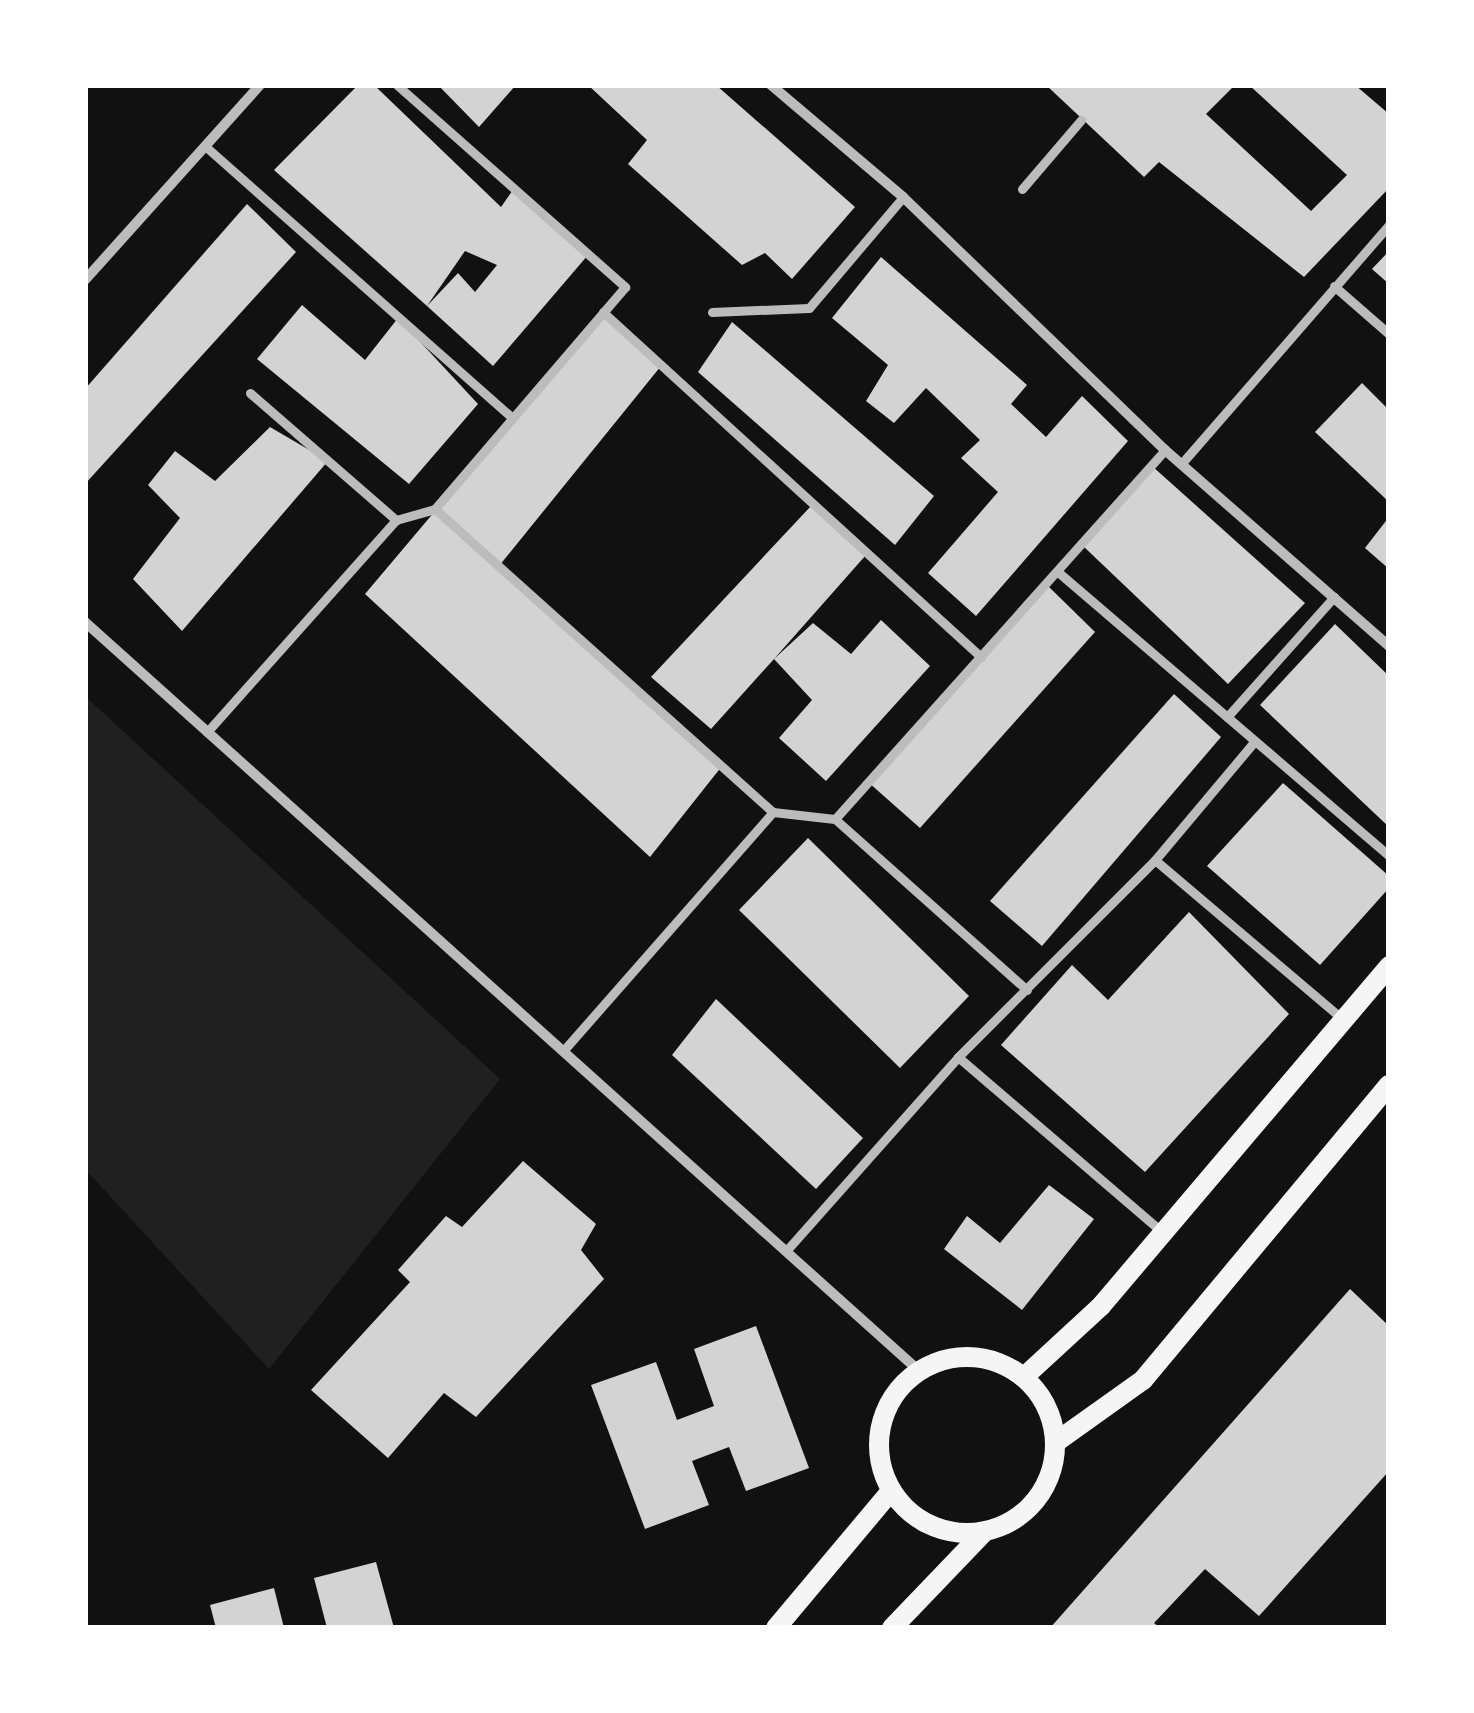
<!DOCTYPE html>
<html>
<head>
<meta charset="utf-8">
<style>
	body { margin:0 }
	#map { position:relative; width:1474px; height:1713px; overflow:hidden; background:#111; font-family:Barlow,sans-serif }
	div>[style] { position:absolute }
	[style*='--x'] { left:calc(var(--x)*1px); top:calc(var(--y)*1px); width:calc(var(--w)*1px); rotate:calc(var(--a)*1deg) }
	.green>* { inset:0; background:#202020 }
	.building>* { inset:0; background:#d3d3d3 }
	.pedestrian>* { height:9px; margin:-4.5px; padding:0 4.5px; transform-origin:4.5px; border-radius:4.5px; background:#bcbcbc }
	.minor>* { height:10px; margin:-5px; padding:0 5px; transform-origin:5px; border-radius:5px; background:#bcbcbc }
	.secondary>* { height:20px; margin:-10px; padding:0 10px; transform-origin:10px; border-radius:10px; background:#f5f5f5 }
	.secondary>.ring { margin:-10px; padding:0; box-sizing:content-box; background:none; border:20px solid #f5f5f5; border-radius:50% }
	span { translate:-50% -50%; white-space:nowrap; text-align:center; line-height:1.15; -webkit-text-stroke:8px #fff; paint-order:stroke }
	.frame { position:absolute; inset:0; border:88px solid #fff; pointer-events:none }
</style>
</head>
<body>
<div id="map">
	<div class="green">
		<div style="clip-path:polygon(85px 696px,500px 1079px,269px 1369px,85px 1169px)"></div>
	</div>
	<div class="building">
		<div style="clip-path:polygon(358px 85px,374px 85px,501px 207px,513px 190px,588px 255px,493px 366px,427px 306px,458px 273px,475px 292px,497px 265px,465px 251px,427px 306px,274px 170px)"></div>
		<div style="clip-path:polygon(438px 85px,516px 85px,479px 127px)"></div>
		<div style="clip-path:polygon(588px 85px,716px 85px,855px 207px,792px 279px,765px 253px,742px 265px,628px 164px,647px 140px)"></div>
		<div style="clip-path:polygon(1046px 85px,1235px 85px,1206px 114px,1311px 211px,1347px 175px,1249px 85px,1355px 85px,1389px 114px,1389px 188px,1304px 277px,1159px 162px,1144px 177px)"></div>
		<div style="clip-path:polygon(247px 204px,296px 252px,85px 484px,85px 389px)"></div>
		<div style="clip-path:polygon(1389px 251px,1389px 284px,1372px 269px)"></div>
		<div style="clip-path:polygon(881px 257px,1027px 385px,1011px 404px,1046px 437px,1082px 396px,1128px 441px,976px 616px,928px 573px,998px 492px,961px 458px,980px 440px,926px 388px,894px 423px,866px 401px,888px 365px,832px 318px)"></div>
		<div style="clip-path:polygon(302px 305px,365px 360px,398px 318px,478px 404px,409px 484px,257px 359px)"></div>
		<div style="clip-path:polygon(603px 312px,661px 366px,499px 566px,722px 766px,650px 857px,365px 594px)"></div>
		<div style="clip-path:polygon(732px 322px,934px 496px,895px 545px,698px 372px)"></div>
		<div style="clip-path:polygon(1362px 383px,1389px 410px,1389px 502px,1315px 432px)"></div>
		<div style="clip-path:polygon(270px 427px,328px 461px,182px 631px,133px 579px,180px 518px,148px 485px,175px 451px,215px 481px)"></div>
		<div style="clip-path:polygon(1152px 466px,1305px 603px,1228px 684px,1082px 545px)"></div>
		<div style="clip-path:polygon(811px 506px,866px 555px,774px 659px,813px 623px,851px 654px,881px 620px,930px 666px,826px 781px,779px 738px,812px 700px,774px 659px,711px 729px,651px 677px)"></div>
		<div style="clip-path:polygon(1389px 517px,1389px 569px,1365px 548px)"></div>
		<div style="clip-path:polygon(1047px 585px,1095px 632px,920px 828px,868px 782px)"></div>
		<div style="clip-path:polygon(1335px 624px,1389px 676px,1389px 827px,1260px 705px)"></div>
		<div style="clip-path:polygon(1174px 694px,1221px 737px,1042px 946px,990px 901px)"></div>
		<div style="clip-path:polygon(1283px 783px,1389px 876px,1389px 888px,1320px 965px,1207px 866px)"></div>
		<div style="clip-path:polygon(808px 838px,969px 996px,900px 1068px,739px 910px)"></div>
		<div style="clip-path:polygon(1189px 912px,1289px 1014px,1145px 1172px,1001px 1045px,1072px 965px,1108px 1000px)"></div>
		<div style="clip-path:polygon(716px 999px,863px 1138px,816px 1189px,672px 1055px)"></div>
		<div style="clip-path:polygon(523px 1161px,596px 1224px,581px 1250px,604px 1279px,476px 1417px,444px 1393px,388px 1458px,311px 1390px,410px 1282px,398px 1270px,446px 1216px,462px 1227px)"></div>
		<div style="clip-path:polygon(1049px 1185px,1094px 1219px,1022px 1310px,944px 1249px,967px 1216px,1000px 1243px)"></div>
		<div style="clip-path:polygon(1350px 1289px,1389px 1326px,1389px 1471px,1259px 1616px,1205px 1569px,1154px 1623px,1160px 1628px,1050px 1628px)"></div>
		<div style="clip-path:polygon(756px 1326px,809px 1468px,746px 1491px,729px 1447px,692px 1461px,709px 1505px,645px 1529px,591px 1385px,656px 1362px,677px 1420px,714px 1406px,694px 1349px)"></div>
		<div style="clip-path:polygon(376px 1562px,394px 1628px,327px 1628px,314px 1578px)"></div>
		<div style="clip-path:polygon(274px 1588px,284px 1628px,216px 1628px,210px 1605px)"></div>
	</div>
	<div class="pedestrian">
		<div style="--x:397;--y:85;--w:305;--a:41.5"></div>
		<div style="--x:625;--y:287;--w:292;--a:130.6"></div>
		<div style="--x:205;--y:146;--w:410;--a:41.5"></div>
		<div style="--x:1022;--y:189;--w:91;--a:-49.5"></div>
		<div style="--x:1334;--y:286;--w:73;--a:41.1"></div>
		<div style="--x:603;--y:312;--w:512;--a:42.39"></div>
		<div style="--x:712;--y:312;--w:97;--a:-2.4"></div>
		<div style="--x:809;--y:308;--w:145;--a:-49.7"></div>
		<div style="--x:250;--y:393;--w:194;--a:41"></div>
		<div style="--x:1182;--y:463;--w:315;--a:-49"></div>
		<div style="--x:435;--y:509;--w:454;--a:41.9"></div>
		<div style="--x:1058;--y:572;--w:436;--a:40.6"></div>
		<div style="--x:1227;--y:717;--w:161;--a:-48.3"></div>
		<div style="--x:207;--y:732;--w:284;--a:-48.3"></div>
		<div style="--x:396;--y:520;--w:41;--a:-15.8"></div>
		<div style="--x:835;--y:819;--w:495;--a:-48.2"></div>
		<div style="--x:835;--y:819;--w:257;--a:41.7"></div>
		<div style="--x:1155;--y:860;--w:244;--a:40.3"></div>
		<div style="--x:563;--y:1051;--w:318;--a:-48.7"></div>
		<div style="--x:773;--y:812;--w:62;--a:6.4"></div>
		<div style="--x:958;--y:1057;--w:270;--a:40.6"></div>
		<div style="--x:786;--y:1251;--w:259;--a:-48.4"></div>
		<div style="--x:958;--y:1057;--w:279;--a:-45"></div>
		<div style="--x:1155;--y:860;--w:155;--a:-50"></div>
	</div>
	<div class="minor">
		<div style="--x:771;--y:85;--w:173;--a:40.3"></div>
		<div style="--x:903;--y:197;--w:364;--a:44"></div>
		<div style="--x:1165;--y:450;--w:298;--a:41.2"></div>
		<div style="--x:85;--y:280;--w:262;--a:-48.1"></div>
		<div style="--x:85;--y:622;--w:1120;--a:41.92"></div>
	</div>
	<div class="secondary">
		<div class="ring" style="left:879px;top:1357px;width:156px;height:156px"></div>
		<div style="--x:1024;--y:1377;--w:105;--a:-42.7"></div>
		<div style="--x:1101;--y:1306;--w:446;--a:-49.7"></div>
		<div style="--x:1056;--y:1442;--w:107;--a:-35.5"></div>
		<div style="--x:1143;--y:1380;--w:384;--a:-50.2"></div>
		<div style="--x:776;--y:1628;--w:179;--a:-50"></div>
		<div style="--x:892;--y:1628;--w:133;--a:-46.2"></div>
	</div>
	<div class="frame"></div>
</div>
</body>
</html>
